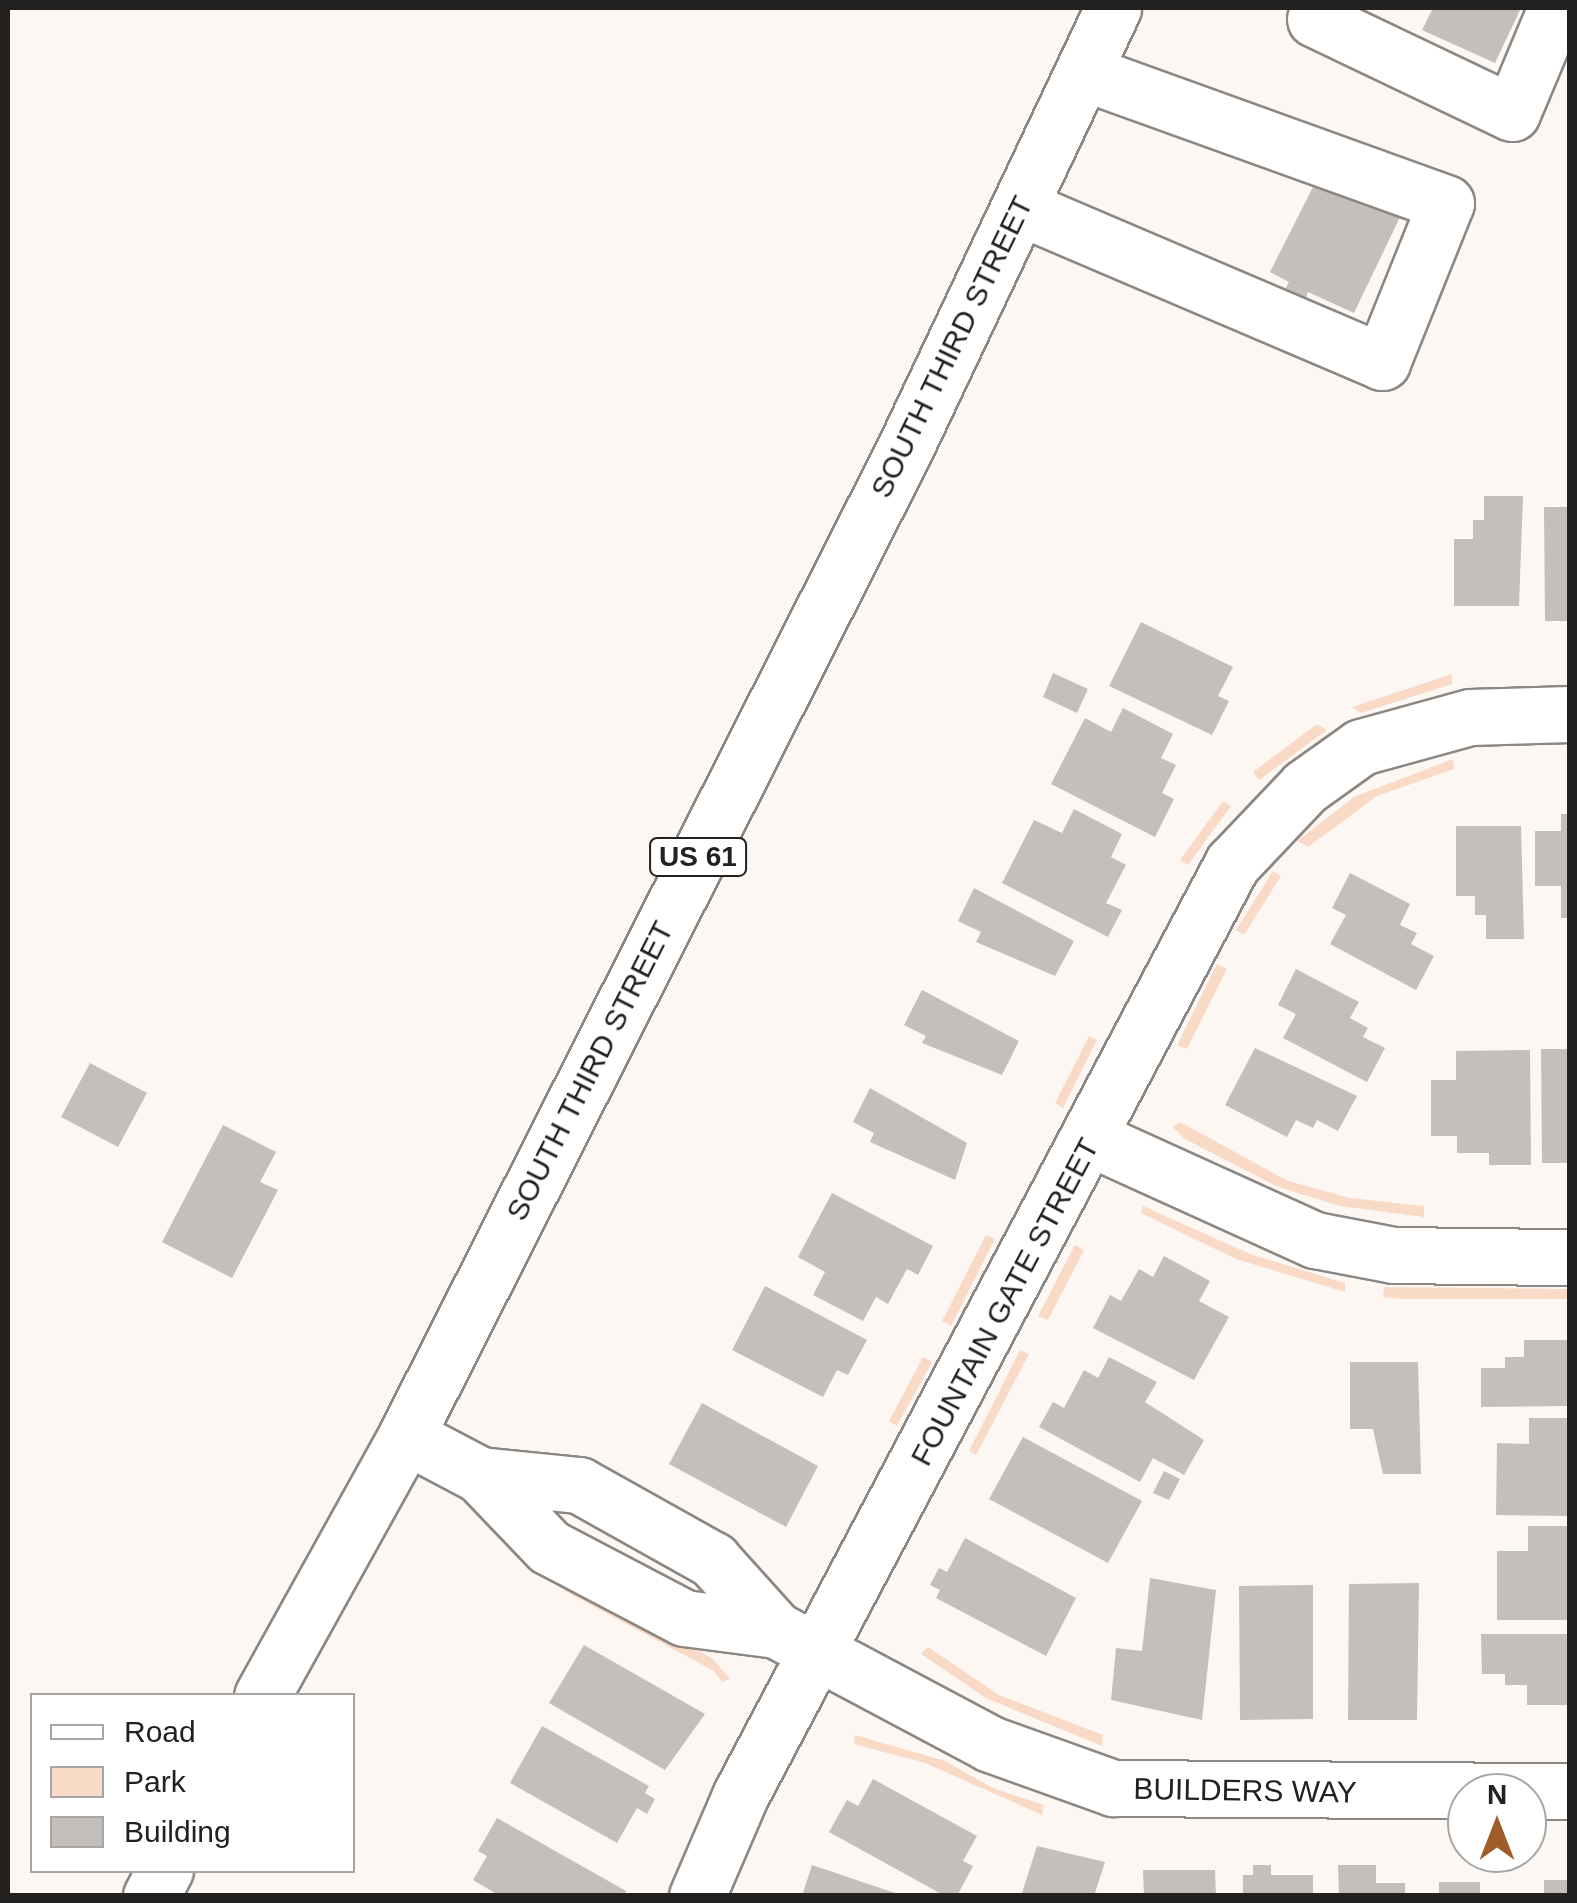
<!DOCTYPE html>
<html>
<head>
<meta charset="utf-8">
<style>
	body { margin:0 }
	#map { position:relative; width:1577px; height:1903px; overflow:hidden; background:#fdf7f3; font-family:Helvetica,sans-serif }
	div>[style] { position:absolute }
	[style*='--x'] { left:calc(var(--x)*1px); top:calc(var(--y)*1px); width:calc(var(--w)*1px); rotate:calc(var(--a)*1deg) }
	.green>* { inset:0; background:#f9dac6 }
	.building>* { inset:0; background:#c5bfbb }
	.roads { filter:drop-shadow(2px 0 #8d8783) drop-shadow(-2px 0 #8d8783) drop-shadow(0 2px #8d8783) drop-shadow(0 -2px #8d8783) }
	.minor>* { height:55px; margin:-27.5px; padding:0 27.5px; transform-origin:27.5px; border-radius:27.5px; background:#fff }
	.highway>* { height:55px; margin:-27.5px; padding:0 27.5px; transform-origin:27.5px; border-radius:27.5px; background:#fff }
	span { translate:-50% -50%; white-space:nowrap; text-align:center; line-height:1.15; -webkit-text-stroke:8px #fff; paint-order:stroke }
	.shield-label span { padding:2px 8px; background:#fff; border:2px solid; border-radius:8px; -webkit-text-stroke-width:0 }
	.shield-label { font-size:28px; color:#23211f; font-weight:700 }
	.street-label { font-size:30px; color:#23211f }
	.frame { position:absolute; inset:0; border:10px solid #23211f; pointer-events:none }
	.legend { position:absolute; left:30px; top:1693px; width:325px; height:180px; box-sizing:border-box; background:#fff; border:2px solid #a7a6a5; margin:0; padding:12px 18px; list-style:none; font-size:30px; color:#23211f }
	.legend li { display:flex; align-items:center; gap:20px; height:50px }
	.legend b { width:50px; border:2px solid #a7a6a5 }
	.north { position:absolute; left:1447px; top:1773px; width:100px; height:100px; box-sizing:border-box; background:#fff; border:2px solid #a7a6a5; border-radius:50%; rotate:0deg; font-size:28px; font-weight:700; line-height:40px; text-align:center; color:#23211f }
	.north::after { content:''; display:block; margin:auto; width:35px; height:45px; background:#a05d2b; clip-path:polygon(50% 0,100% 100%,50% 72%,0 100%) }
</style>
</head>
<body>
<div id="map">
	<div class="green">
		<div style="clip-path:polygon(1452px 674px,1452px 684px,1361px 713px,1352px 707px)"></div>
		<div style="clip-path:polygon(1317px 724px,1327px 730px,1259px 780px,1253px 772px)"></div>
		<div style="clip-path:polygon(1453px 759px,1454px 769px,1377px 796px,1308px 847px,1297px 841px,1354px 797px)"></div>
		<div style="clip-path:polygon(1223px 801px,1231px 806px,1188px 865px,1180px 860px)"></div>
		<div style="clip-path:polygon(1273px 871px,1281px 876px,1244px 935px,1236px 930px)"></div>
		<div style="clip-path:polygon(1217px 964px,1227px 969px,1187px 1049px,1177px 1045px)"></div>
		<div style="clip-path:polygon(1089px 1036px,1097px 1040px,1063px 1108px,1055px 1103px)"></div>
		<div style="clip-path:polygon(1180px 1122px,1288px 1181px,1350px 1198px,1424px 1206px,1424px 1217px,1340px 1206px,1278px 1187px,1185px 1139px,1173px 1127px)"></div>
		<div style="clip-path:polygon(1143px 1206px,1250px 1254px,1345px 1283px,1345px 1292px,1236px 1259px,1141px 1213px)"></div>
		<div style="clip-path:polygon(986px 1235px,995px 1239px,951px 1326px,942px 1321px)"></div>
		<div style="clip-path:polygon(1075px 1245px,1084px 1250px,1048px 1320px,1038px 1316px)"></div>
		<div style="clip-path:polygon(1384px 1287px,1569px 1289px,1569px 1299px,1401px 1299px,1383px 1297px)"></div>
		<div style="clip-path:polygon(1020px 1350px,1029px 1354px,976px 1455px,969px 1451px)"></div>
		<div style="clip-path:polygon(923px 1357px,932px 1362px,897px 1426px,889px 1421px)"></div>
		<div style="clip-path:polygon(569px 1580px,712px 1658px,730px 1679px,722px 1682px,714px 1671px,563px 1590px)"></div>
		<div style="clip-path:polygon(928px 1647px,999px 1695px,1103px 1735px,1102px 1746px,986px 1698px,921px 1654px)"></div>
		<div style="clip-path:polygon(855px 1735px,945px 1761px,995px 1789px,1044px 1805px,1042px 1815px,925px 1763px,854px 1744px)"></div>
	</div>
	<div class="building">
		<div style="clip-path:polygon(1433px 8px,1521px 8px,1495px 63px,1422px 30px)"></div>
		<div style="clip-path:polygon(1318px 177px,1401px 215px,1354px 313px,1308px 292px,1305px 300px,1284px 291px,1289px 282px,1270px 272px)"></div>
		<div style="clip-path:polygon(1484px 496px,1523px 496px,1519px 606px,1454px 606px,1454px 539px,1473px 539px,1473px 520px,1484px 520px)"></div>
		<div style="clip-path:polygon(1544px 507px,1570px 507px,1570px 621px,1545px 621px)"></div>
		<div style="clip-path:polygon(1141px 622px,1233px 667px,1218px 696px,1229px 701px,1212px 735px,1109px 686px)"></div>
		<div style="clip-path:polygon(1053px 673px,1088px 689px,1077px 713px,1043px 697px)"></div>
		<div style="clip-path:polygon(1123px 708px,1173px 734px,1161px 758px,1176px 765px,1162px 793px,1174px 799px,1155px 837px,1051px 784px,1085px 718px,1111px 732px)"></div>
		<div style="clip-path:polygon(1074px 809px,1122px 834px,1111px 857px,1126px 865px,1106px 903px,1122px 910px,1108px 937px,1002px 883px,1034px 820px,1062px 833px)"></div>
		<div style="clip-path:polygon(1561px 814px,1570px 814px,1570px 918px,1561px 918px,1561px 886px,1535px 886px,1535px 831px,1561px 831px)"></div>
		<div style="clip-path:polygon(1456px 826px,1521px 826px,1524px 939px,1486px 939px,1486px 915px,1475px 915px,1475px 896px,1456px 896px)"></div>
		<div style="clip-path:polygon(1350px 873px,1410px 904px,1400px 925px,1417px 933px,1411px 944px,1434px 956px,1416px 990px,1330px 944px,1346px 915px,1332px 908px)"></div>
		<div style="clip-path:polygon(974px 888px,1074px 941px,1055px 976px,976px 942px,981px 932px,958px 921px)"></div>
		<div style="clip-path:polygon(1296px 969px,1359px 1002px,1350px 1018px,1368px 1028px,1363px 1037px,1385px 1048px,1367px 1082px,1283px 1038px,1296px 1014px,1278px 1005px)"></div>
		<div style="clip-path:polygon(922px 990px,1019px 1041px,1002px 1075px,922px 1043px,926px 1036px,904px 1025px)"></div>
		<div style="clip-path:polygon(1255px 1048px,1357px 1096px,1338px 1131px,1317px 1120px,1313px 1128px,1296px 1120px,1287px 1137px,1225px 1105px)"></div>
		<div style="clip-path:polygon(1541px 1049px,1570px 1049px,1570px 1163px,1542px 1163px)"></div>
		<div style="clip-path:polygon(1530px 1050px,1531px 1165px,1489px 1165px,1489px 1153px,1457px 1153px,1457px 1136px,1431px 1136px,1431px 1080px,1456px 1080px,1456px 1051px)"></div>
		<div style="clip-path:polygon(90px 1063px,147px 1093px,118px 1147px,61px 1117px)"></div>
		<div style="clip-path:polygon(870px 1088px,967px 1143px,955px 1180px,870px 1142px,874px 1133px,853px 1122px)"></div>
		<div style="clip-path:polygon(223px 1125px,276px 1152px,260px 1182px,278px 1190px,232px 1278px,162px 1242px)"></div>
		<div style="clip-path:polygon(832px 1193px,933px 1246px,918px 1275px,907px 1269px,888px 1304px,876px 1297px,863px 1321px,813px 1295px,825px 1272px,798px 1257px)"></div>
		<div style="clip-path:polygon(1164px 1256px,1210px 1281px,1199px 1301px,1229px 1317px,1194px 1380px,1093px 1328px,1110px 1295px,1121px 1301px,1139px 1269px,1153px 1277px)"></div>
		<div style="clip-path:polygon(765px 1286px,867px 1340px,848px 1375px,837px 1370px,823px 1397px,732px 1350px)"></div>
		<div style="clip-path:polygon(1524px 1340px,1570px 1340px,1570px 1406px,1481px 1407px,1481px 1368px,1505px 1368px,1505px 1357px,1524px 1357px)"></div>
		<div style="clip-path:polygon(1109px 1357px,1157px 1382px,1145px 1402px,1204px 1440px,1184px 1475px,1153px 1458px,1140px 1482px,1039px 1427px,1053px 1402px,1064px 1408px,1084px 1370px,1098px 1378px)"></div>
		<div style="clip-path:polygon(1350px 1362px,1418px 1362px,1421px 1474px,1383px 1474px,1373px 1429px,1350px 1429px)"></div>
		<div style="clip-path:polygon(702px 1403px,818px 1466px,786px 1527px,669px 1464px)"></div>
		<div style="clip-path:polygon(1529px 1418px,1570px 1418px,1570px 1516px,1496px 1515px,1497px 1443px,1529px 1444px)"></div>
		<div style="clip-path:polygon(1023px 1437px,1142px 1501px,1108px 1563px,989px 1499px)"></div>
		<div style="clip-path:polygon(1164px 1471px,1180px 1479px,1169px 1500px,1153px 1493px)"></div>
		<div style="clip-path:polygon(1528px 1526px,1570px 1526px,1570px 1620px,1497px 1620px,1497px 1551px,1528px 1551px)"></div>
		<div style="clip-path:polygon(965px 1538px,1076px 1598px,1046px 1656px,936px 1598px,940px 1590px,930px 1585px,939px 1568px,947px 1572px)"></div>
		<div style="clip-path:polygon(1150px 1578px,1216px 1590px,1202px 1720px,1111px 1700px,1116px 1648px,1142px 1651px)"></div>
		<div style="clip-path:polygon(1419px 1583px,1417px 1720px,1348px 1720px,1349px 1584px)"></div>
		<div style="clip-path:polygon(1313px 1585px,1313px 1719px,1240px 1720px,1239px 1586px)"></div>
		<div style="clip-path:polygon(1481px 1634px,1570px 1634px,1570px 1705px,1527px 1705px,1527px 1685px,1505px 1685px,1505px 1674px,1482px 1674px)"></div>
		<div style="clip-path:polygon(584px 1645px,705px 1714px,665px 1770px,549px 1703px)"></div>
		<div style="clip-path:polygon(542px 1726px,649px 1786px,645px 1793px,655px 1799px,647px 1814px,637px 1808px,617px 1843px,510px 1783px)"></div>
		<div style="clip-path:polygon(873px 1779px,977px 1836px,963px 1861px,973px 1866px,957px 1896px,945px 1896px,829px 1832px,847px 1800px,858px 1806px)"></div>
		<div style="clip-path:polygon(497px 1818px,626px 1891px,624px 1896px,500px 1896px,473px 1880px,487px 1856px,478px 1851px)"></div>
		<div style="clip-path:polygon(1037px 1846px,1105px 1862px,1094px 1896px,1021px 1896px)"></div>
		<div style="clip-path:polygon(812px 1865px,901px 1895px,901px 1896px,802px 1896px)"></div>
		<div style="clip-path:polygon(1253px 1865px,1271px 1865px,1271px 1875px,1313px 1875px,1313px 1896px,1243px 1896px,1243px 1875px,1253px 1875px)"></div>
		<div style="clip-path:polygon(1338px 1865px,1376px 1865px,1376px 1883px,1405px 1883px,1405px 1896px,1339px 1896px)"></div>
		<div style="clip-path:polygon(1143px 1870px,1215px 1870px,1216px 1896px,1144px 1896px)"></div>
		<div style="clip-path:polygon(1544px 1880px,1570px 1880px,1570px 1896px,1544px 1896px)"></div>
		<div style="clip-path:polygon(1439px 1882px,1480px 1882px,1480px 1896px,1439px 1896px)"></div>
	</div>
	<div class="roads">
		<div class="minor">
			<div style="--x:1315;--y:19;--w:218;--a:25.5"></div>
			<div style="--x:1512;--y:113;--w:114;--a:-67.3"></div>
			<div style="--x:1019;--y:207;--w:395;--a:23.1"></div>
			<div style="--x:1382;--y:362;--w:171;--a:-68.1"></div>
			<div style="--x:1446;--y:203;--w:386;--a:-160.2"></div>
			<div style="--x:1092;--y:1139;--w:245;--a:24.4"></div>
			<div style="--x:1315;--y:1240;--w:80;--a:10.8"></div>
			<div style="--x:1394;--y:1255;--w:176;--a:0.7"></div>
			<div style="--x:406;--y:1436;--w:84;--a:27.8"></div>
			<div style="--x:480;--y:1475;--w:100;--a:46.2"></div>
			<div style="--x:549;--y:1547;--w:153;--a:27.7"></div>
			<div style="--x:684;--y:1618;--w:93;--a:7.4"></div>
			<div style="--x:480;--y:1475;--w:100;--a:5.8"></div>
			<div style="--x:579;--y:1485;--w:154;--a:29.2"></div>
			<div style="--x:713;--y:1560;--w:94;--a:48"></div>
			<div style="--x:776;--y:1630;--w:242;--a:28"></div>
			<div style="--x:990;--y:1744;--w:131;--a:19.7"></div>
			<div style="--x:1113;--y:1788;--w:457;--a:0.4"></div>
			<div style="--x:697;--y:1896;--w:109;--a:-66.7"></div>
			<div style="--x:740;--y:1796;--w:1054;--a:-62.17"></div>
			<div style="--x:1232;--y:864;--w:106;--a:-46.5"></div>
			<div style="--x:1305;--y:787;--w:69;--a:-35.5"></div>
			<div style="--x:1361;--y:747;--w:113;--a:-15.4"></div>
			<div style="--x:1470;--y:717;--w:100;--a:-1.7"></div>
		</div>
		<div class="highway">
			<div style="--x:262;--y:1696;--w:297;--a:-61"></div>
			<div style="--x:406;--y:1436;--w:1111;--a:-63.2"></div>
			<div style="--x:907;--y:444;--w:482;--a:-64.7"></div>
			<div style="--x:151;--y:1896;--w:30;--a:-62"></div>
		</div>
	</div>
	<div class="shield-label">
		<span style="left:698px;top:857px">US 61</span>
	</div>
	<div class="street-label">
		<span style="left:952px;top:347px;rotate:-64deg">SOUTH THIRD STREET</span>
		<span style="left:590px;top:1071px;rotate:-63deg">SOUTH THIRD STREET</span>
		<span style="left:1005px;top:1302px;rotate:-62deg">FOUNTAIN GATE STREET</span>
		<span style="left:1245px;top:1791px;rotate:1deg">BUILDERS WAY</span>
	</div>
	<div class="frame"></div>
	<ul class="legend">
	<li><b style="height:12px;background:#fff"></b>Road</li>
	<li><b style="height:28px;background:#f9dac6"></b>Park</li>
	<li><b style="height:28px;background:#c5bfbb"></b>Building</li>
	</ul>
	<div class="north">N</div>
</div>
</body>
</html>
